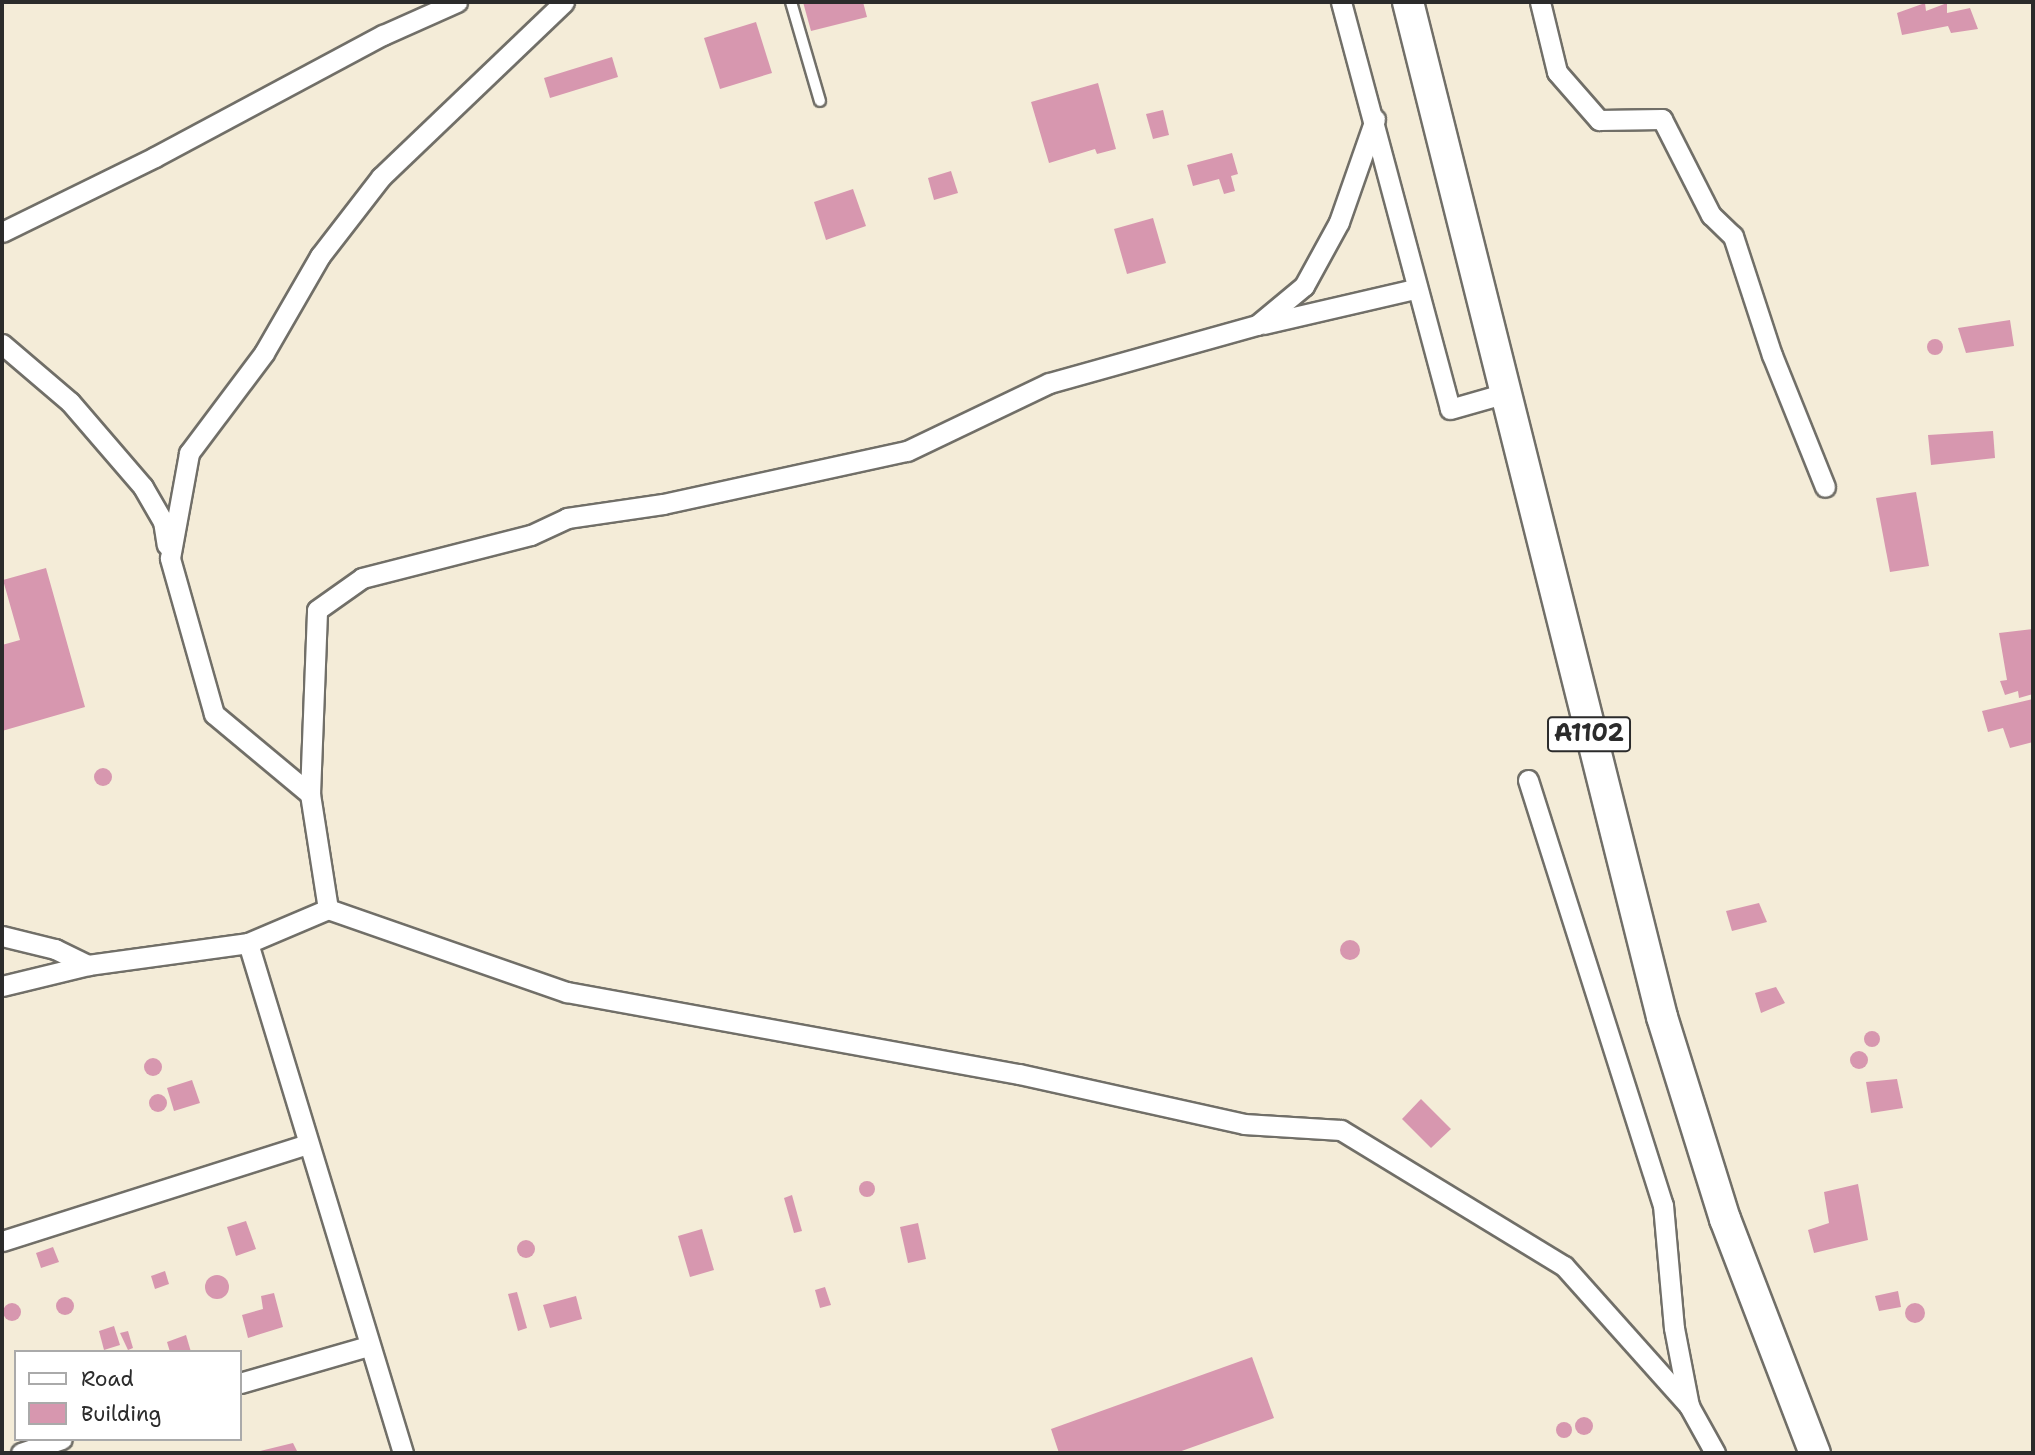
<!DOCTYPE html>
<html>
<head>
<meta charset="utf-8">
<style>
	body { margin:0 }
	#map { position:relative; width:2035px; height:1455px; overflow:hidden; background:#f4ecd8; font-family:"Shantell Sans",sans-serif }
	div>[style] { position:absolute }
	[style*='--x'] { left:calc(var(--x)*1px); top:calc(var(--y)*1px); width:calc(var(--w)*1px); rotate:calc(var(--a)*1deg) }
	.building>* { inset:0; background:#d797af }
	.round { border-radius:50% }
	.roads { filter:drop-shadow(2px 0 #716f68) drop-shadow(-2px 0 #716f68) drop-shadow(0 2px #716f68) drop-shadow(0 -2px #716f68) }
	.service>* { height:10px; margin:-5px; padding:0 5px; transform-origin:5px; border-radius:5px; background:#fff }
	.minor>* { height:19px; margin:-9.5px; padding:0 9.5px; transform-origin:9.5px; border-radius:9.5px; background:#fff }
	.primary>* { height:30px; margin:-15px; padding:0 15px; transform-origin:15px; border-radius:15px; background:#fff }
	span { translate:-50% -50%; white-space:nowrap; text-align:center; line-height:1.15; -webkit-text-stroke:6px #fff; paint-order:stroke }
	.shield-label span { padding:2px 5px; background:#fff; border:2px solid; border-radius:5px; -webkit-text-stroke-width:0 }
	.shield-label { font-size:24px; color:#2b2b2b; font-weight:700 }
	.frame { position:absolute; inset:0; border:4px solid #2b2b2b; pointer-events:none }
	.legend { position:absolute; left:14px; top:1350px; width:228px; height:91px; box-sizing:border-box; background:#fff; border:2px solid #aaa; margin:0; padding:9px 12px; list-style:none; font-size:21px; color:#2b2b2b }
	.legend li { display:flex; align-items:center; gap:14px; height:35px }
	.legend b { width:35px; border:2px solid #aaa }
</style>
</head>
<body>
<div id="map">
	<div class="building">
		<div style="clip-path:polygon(803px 2px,863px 2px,867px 17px,811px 31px)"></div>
		<div style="clip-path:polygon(1925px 3px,1926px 11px,1947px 3px,1947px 13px,1970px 8px,1978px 29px,1951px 33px,1948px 26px,1902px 35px,1897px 13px)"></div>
		<div style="clip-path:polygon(756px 22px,772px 73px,720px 89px,704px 38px)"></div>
		<div style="clip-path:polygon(612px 57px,618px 77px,550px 98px,544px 78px)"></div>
		<div style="clip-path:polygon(1098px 83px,1116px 149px,1097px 154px,1095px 149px,1049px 163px,1031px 102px)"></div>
		<div style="clip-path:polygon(1163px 110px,1169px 135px,1153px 139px,1146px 114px)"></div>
		<div style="clip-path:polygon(1232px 153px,1238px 174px,1231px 176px,1235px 191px,1224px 194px,1219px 179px,1193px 186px,1187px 165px)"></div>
		<div style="clip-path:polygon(951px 171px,958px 193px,934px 200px,928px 178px)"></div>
		<div style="clip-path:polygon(853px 189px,866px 226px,826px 240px,814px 202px)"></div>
		<div style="clip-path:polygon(1153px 218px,1166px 263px,1127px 274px,1114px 229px)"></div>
		<div style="clip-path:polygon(2010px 320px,2014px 346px,1966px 353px,1958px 328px)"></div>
		<div class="round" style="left:1927px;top:339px;width:16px;height:16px"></div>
		<div style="clip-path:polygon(1993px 431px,1995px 458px,1931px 465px,1928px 435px)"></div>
		<div style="clip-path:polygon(1916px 492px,1929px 566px,1890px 572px,1876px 498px)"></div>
		<div style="clip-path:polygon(46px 568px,85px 707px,2px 731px,2px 645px,20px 640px,3px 580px)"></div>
		<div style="clip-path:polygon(2033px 629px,2033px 694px,2019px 698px,2018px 691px,2005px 695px,2000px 681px,2007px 680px,1999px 633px)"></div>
		<div style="clip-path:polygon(2033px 699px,2033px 742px,2010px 748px,2003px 728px,1988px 732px,1982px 711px)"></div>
		<div class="round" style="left:94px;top:768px;width:18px;height:18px"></div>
		<div style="clip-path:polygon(1759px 903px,1767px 922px,1732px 931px,1726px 911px)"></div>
		<div class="round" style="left:1340px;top:940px;width:20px;height:20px"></div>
		<div style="clip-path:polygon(1776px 987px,1785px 1003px,1761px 1013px,1755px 993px)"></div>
		<div class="round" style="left:1864px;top:1031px;width:16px;height:16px"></div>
		<div class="round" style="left:1850px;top:1051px;width:18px;height:18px"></div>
		<div class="round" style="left:144px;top:1058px;width:18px;height:18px"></div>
		<div style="clip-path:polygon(1897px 1079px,1903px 1108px,1871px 1113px,1866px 1082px)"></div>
		<div style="clip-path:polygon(192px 1080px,200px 1103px,174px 1111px,167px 1088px)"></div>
		<div class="round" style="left:149px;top:1094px;width:18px;height:18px"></div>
		<div style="clip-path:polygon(1421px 1099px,1451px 1129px,1431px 1148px,1402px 1119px)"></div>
		<div class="round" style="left:859px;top:1181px;width:16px;height:16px"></div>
		<div style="clip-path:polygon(1858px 1184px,1868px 1240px,1814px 1253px,1808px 1230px,1829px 1223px,1824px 1192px)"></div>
		<div style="clip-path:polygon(792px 1195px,802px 1231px,794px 1233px,784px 1198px)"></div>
		<div style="clip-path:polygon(246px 1221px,256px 1249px,236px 1256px,227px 1227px)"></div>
		<div style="clip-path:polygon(918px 1223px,926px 1259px,908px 1263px,900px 1227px)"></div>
		<div style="clip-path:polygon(702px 1229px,714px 1270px,690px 1277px,678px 1236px)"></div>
		<div class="round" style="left:517px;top:1240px;width:18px;height:18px"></div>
		<div style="clip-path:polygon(53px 1247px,59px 1262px,41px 1268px,36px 1253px)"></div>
		<div style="clip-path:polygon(165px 1271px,169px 1284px,155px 1289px,151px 1276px)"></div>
		<div class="round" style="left:205px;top:1275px;width:24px;height:24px"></div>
		<div style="clip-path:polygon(825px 1287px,831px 1305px,820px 1308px,815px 1290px)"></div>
		<div style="clip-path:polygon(1898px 1291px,1901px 1307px,1879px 1311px,1875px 1296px)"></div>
		<div style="clip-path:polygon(517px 1292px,527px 1328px,518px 1331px,508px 1294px)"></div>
		<div style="clip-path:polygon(274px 1293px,283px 1327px,248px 1338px,242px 1315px,263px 1309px,261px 1296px)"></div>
		<div style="clip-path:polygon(576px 1296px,582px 1319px,550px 1328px,543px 1305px)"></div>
		<div class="round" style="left:56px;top:1297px;width:18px;height:18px"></div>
		<div class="round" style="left:3px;top:1303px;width:18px;height:18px"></div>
		<div class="round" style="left:1905px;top:1303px;width:20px;height:20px"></div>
		<div style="clip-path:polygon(114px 1326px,120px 1345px,104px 1350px,99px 1331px)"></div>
		<div style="clip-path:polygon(128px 1331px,133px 1348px,128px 1350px,120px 1333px)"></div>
		<div style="clip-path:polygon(186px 1335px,191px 1352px,170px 1352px,167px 1342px)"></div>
		<div style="clip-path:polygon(1252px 1357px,1274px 1418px,1176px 1453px,1059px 1453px,1051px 1429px)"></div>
		<div class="round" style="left:1575px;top:1417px;width:18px;height:18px"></div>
		<div class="round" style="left:1556px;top:1422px;width:16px;height:16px"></div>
		<div style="clip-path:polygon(293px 1443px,298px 1453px,256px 1453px,256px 1452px)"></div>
	</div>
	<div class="roads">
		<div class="service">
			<div style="--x:791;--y:2;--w:103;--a:73.7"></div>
		</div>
		<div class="minor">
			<div style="--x:1341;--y:2;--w:421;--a:75"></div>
			<div style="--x:1450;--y:409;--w:58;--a:-15.9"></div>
			<div style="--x:1540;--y:2;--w:72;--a:76.3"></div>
			<div style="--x:1557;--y:72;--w:64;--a:48.8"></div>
			<div style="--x:1599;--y:120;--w:63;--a:-0.9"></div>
			<div style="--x:1662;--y:119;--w:108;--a:63"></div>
			<div style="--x:1711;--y:215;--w:30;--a:44"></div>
			<div style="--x:1733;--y:236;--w:125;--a:71.9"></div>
			<div style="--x:1772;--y:355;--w:142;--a:68.1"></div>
			<div style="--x:2;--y:232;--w:170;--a:-26.1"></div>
			<div style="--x:155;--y:157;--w:259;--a:-28.2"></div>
			<div style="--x:383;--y:35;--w:81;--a:-24"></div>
			<div style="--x:1263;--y:324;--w:156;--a:-13"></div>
			<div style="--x:2;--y:344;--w:89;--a:40.5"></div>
			<div style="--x:70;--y:402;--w:112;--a:49.3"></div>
			<div style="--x:143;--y:487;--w:39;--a:60"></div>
			<div style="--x:163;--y:521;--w:24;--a:81"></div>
			<div style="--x:1528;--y:780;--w:446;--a:72.4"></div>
			<div style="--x:1663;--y:1205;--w:123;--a:84.9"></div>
			<div style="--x:1674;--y:1328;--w:79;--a:79.1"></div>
			<div style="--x:1689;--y:1406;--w:54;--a:61"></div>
			<div style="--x:310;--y:794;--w:125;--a:-140.2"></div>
			<div style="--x:214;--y:714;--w:162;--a:-105.8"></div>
			<div style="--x:170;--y:558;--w:107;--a:-79.7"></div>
			<div style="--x:189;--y:453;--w:125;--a:-53.1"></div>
			<div style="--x:264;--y:353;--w:112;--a:-60"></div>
			<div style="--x:320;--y:256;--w:100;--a:-52.3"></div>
			<div style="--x:381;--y:177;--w:253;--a:-43.7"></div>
			<div style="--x:328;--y:909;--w:116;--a:-98.9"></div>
			<div style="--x:310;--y:794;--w:184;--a:-87.8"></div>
			<div style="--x:317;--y:610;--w:55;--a:-35.4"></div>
			<div style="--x:362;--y:578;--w:174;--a:-14.3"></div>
			<div style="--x:531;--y:535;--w:40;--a:-25"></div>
			<div style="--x:567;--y:518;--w:97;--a:-8.3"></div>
			<div style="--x:663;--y:504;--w:250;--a:-12.3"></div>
			<div style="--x:907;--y:451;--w:157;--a:-25.6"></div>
			<div style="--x:1049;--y:383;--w:216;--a:-15.6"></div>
			<div style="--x:1257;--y:325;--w:61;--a:-39.7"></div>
			<div style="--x:1304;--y:286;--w:73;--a:-61.3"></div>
			<div style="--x:1339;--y:222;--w:109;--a:-70.7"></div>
			<div style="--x:2;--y:936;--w:55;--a:13.8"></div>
			<div style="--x:55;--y:949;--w:37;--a:26"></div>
			<div style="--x:248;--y:943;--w:533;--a:73.09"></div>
			<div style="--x:2;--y:986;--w:89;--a:-13.7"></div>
			<div style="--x:88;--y:965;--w:162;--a:-7.8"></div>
			<div style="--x:248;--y:943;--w:87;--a:-23"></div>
			<div style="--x:328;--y:909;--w:253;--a:19.2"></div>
			<div style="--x:567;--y:992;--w:459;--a:10.3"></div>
			<div style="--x:1019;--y:1074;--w:230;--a:12.5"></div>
			<div style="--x:1244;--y:1124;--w:97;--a:3.5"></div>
			<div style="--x:1341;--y:1130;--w:261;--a:31.4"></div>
			<div style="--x:1564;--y:1266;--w:188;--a:48.2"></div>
			<div style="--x:2;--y:1241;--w:321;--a:-17.6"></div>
			<div style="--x:240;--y:1383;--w:133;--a:-16.1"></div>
			<div style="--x:21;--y:1453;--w:43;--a:-18.9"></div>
		</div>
		<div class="primary">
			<div style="--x:1408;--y:2;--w:1046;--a:75.95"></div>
			<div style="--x:1662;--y:1017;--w:212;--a:72.7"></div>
			<div style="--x:1725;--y:1219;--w:251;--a:69"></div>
		</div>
	</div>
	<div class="shield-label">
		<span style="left:1589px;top:734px">A1102</span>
	</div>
	<div class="frame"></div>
	<ul class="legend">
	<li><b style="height:9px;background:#fff"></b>Road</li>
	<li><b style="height:19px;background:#d797af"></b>Building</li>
	</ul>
</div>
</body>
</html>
